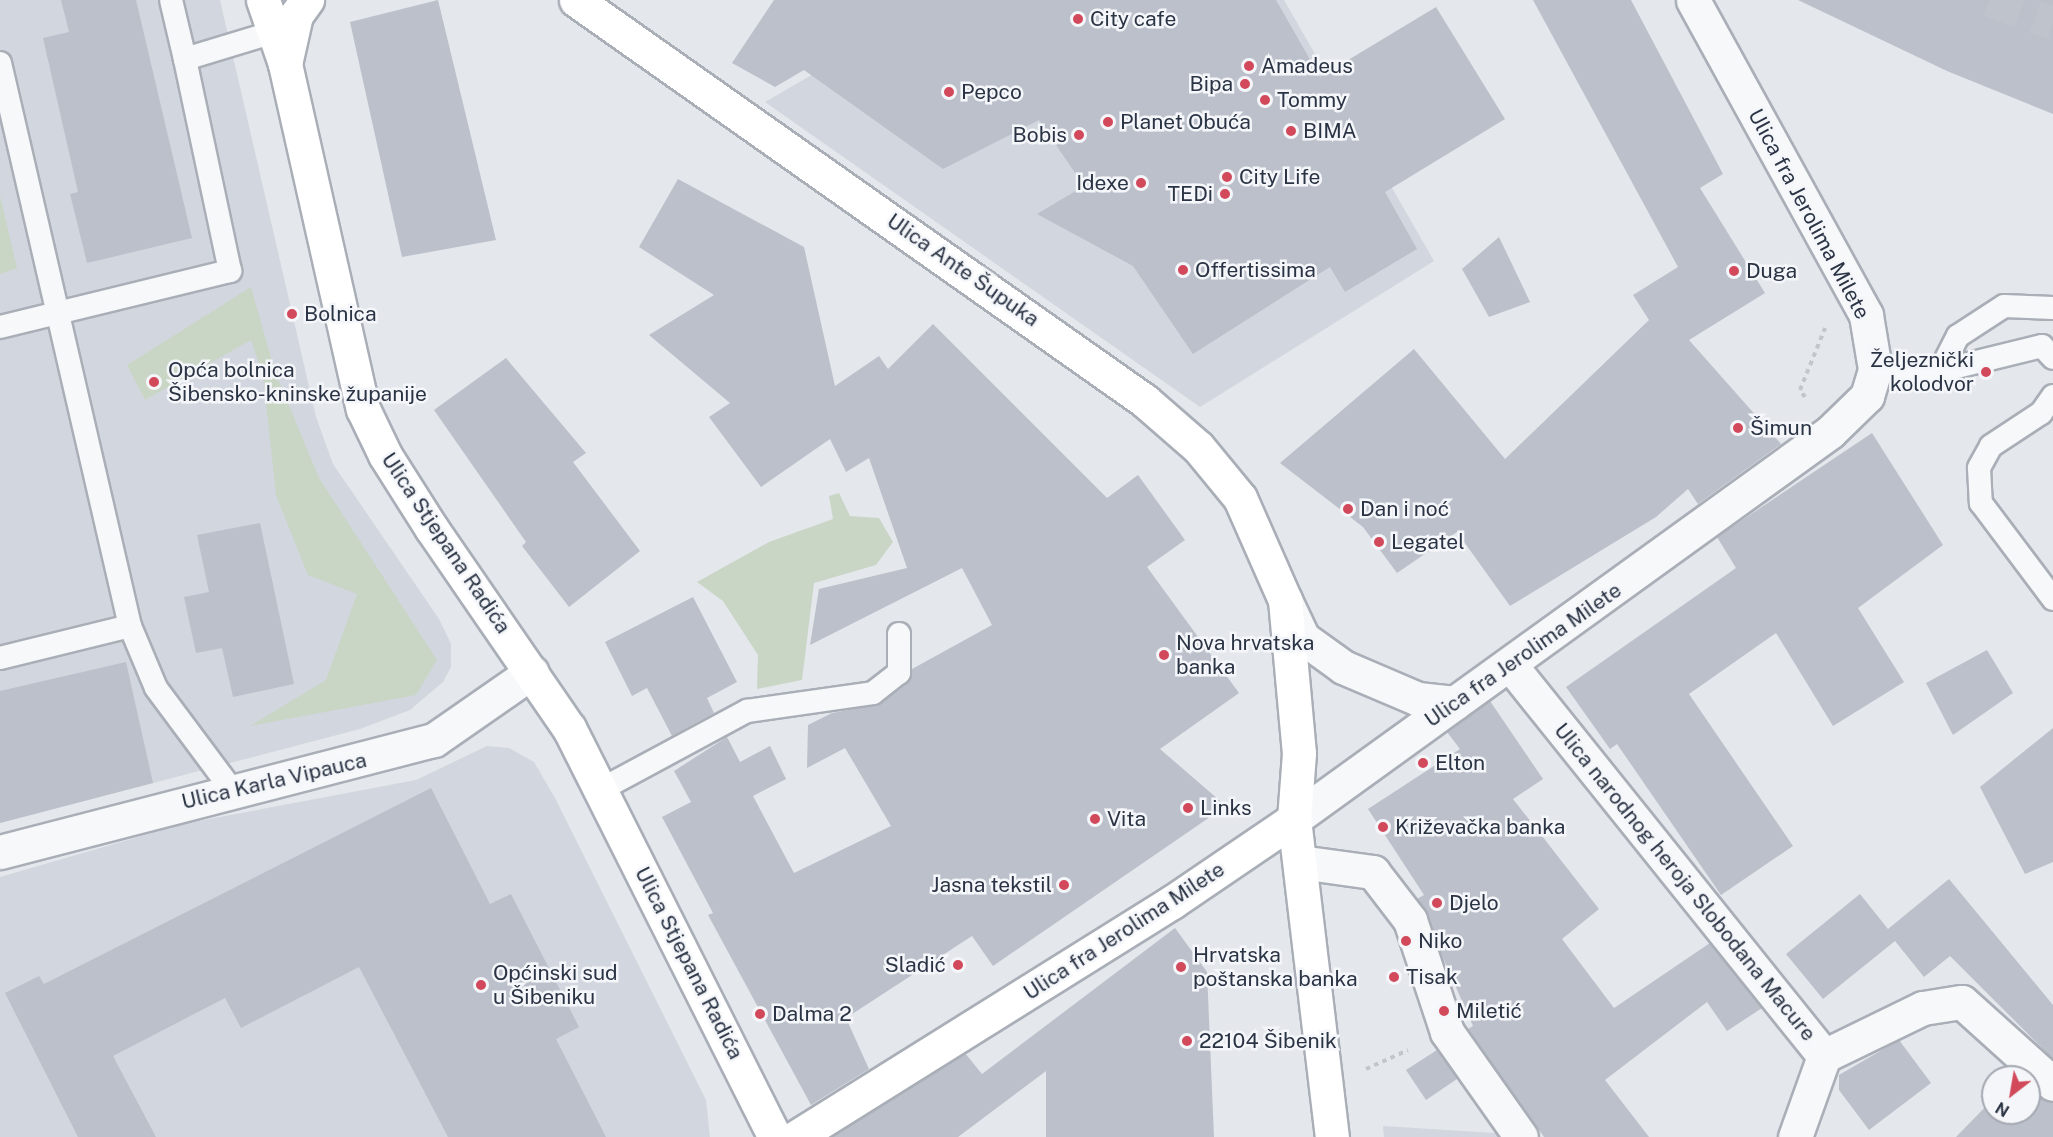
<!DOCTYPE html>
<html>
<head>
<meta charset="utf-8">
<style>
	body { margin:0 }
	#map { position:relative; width:2053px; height:1137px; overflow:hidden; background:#e4e7ec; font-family:"Public Sans",sans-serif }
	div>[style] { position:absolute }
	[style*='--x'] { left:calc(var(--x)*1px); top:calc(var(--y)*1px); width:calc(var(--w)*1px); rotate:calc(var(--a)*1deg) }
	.built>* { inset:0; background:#d2d6de }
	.green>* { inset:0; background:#c9d6c5 }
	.building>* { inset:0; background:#bbc0ca }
	.primary-tunnel>* { height:33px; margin-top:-16.5px; transform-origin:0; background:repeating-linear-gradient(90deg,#bfc3cb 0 33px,transparent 0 49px) }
	.path>* { height:4px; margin-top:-2px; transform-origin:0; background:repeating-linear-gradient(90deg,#c2c5cb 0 4.5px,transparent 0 9px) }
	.roads { filter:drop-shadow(2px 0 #a9aeb7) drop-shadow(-2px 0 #a9aeb7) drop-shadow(0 2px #a9aeb7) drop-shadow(0 -2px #a9aeb7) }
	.lane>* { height:22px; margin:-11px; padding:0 11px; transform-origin:11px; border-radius:11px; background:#f7f8fa }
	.street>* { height:33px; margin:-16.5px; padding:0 16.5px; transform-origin:16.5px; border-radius:16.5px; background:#f7f8fa }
	.secondary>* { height:33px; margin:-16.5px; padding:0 16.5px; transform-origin:16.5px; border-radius:16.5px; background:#fff }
	.dots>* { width:16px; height:16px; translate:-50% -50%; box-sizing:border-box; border:3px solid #f4f6f9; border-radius:50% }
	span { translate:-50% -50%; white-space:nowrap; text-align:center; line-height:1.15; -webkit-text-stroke:5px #f4f6f9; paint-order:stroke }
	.poi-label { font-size:21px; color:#2b3445 }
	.left { translate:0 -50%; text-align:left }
	.right { translate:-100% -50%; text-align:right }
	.street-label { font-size:21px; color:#2b3445 }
	.north { position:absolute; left:1981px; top:1065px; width:60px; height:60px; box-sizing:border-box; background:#f4f6f9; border:2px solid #a4a8b1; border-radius:50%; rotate:211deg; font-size:16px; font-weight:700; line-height:24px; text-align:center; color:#2b3445 }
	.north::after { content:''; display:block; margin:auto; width:21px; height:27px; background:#d1495b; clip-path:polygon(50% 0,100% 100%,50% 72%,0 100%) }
</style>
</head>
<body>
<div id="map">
	<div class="built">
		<div style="clip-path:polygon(0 0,220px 0,316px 417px,333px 464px,439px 619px,451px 644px,451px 667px,443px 682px,410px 710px,360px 729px,0 823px)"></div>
		<div style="clip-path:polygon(941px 0,1284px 0,1434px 261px,1200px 407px,765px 102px)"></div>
		<div style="clip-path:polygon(487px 746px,509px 748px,534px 762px,555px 798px,706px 1100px,710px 1137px,0 1137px,0 877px,183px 824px,416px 780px)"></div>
		<div style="clip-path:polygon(1383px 1126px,1527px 1135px,1529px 1137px,1384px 1137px)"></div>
	</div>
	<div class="green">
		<div style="clip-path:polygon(0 196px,17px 268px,0 274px)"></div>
		<div style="clip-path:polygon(251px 287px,275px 372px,319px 478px,437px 660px,416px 695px,250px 726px,326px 680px,357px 594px,308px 575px,276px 495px,263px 375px,251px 340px,145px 400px,127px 365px)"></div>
		<div style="clip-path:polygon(839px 493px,850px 516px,879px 518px,893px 542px,876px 565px,814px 583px,802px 680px,757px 689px,758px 655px,723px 601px,697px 582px,769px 542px,833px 519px,829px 496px)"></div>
	</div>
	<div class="building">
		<div style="clip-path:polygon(61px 0,136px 0,192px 238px,87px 263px,70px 194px,78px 192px,43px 38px,69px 32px)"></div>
		<div style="clip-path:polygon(438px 0,496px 240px,402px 257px,350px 22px)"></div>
		<div style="clip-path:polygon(774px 0,1276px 0,1320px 77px,1436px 7px,1505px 119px,1385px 192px,1417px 249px,1345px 292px,1330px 267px,1193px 354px,1133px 266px,1037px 214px,1084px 186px,1039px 120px,943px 169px,804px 70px,775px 87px,732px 63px)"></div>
		<div style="clip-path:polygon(1533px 0,1631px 0,1723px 174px,1700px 188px,1765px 293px,1689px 340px,1781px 444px,1698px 504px,1688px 489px,1656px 517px,1510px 606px,1457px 532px,1397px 573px,1363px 527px,1280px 463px,1414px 349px,1505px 459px,1649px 320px,1633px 295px,1678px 267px)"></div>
		<div style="clip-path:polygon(1798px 0,2053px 0,2053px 114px,1947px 71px)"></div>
		<div style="clip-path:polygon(678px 179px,804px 247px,835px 386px,879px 356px,888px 369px,933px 324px,1107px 498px,1138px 475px,1185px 540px,1147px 567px,1239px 693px,1160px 749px,1226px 806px,993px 966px,972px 936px,846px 1018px,869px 1069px,811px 1105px,708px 915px,713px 913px,662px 817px,691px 802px,674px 771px,727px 737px,740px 762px,770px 746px,786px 779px,753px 796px,794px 873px,891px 826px,845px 748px,807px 768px,808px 725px,832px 713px,881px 704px,908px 683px,912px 669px,992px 625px,962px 568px,810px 645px,819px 589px,907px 568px,869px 458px,846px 472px,830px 439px,761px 487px,709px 417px,730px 403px,649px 335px,714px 295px,639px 247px)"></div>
		<div style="clip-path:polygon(1499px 237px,1530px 302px,1489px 317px,1462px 269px)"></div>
		<div style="clip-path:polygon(506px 358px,586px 453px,573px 462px,640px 551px,569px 607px,522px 546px,526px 542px,434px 410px)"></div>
		<div style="clip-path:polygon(1872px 433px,1943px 545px,1858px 608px,1904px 682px,1833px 726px,1776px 633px,1689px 694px,1793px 846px,1721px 895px,1617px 744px,1610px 749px,1566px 687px,1736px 568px,1717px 537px)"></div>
		<div style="clip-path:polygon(260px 523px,294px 684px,233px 697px,222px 648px,196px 653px,184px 597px,209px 592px,197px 535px)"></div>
		<div style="clip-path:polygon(693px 597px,737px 682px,707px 698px,714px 713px,672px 736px,647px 688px,632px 696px,605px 642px)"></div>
		<div style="clip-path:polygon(1987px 650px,2013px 693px,1953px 735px,1926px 683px)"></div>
		<div style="clip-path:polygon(126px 662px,153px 783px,0 823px,0 691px)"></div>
		<div style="clip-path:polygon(1490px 701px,1543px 779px,1513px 799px,1599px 909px,1562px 939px,1614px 1008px,1710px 943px,1762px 1008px,1727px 1031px,1707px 1002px,1605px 1080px,1649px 1137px,1544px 1137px,1468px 1029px,1473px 1026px,1417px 899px,1424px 895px,1368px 809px,1460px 749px,1447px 732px)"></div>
		<div style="clip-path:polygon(2053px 728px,2053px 862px,2025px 874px,1980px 787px)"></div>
		<div style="clip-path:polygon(431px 788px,490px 904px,511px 894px,579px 1027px,556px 1039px,606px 1137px,448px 1137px,359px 967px,241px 1028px,225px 998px,113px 1056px,156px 1137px,78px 1137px,5px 993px,39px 976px,44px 984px)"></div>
		<div style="clip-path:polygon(1949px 879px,2053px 1005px,2053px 1059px,1950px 956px,1924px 977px,1895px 941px,1823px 999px,1786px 954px,1860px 894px,1888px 929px)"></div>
		<div style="clip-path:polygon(1175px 928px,1207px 972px,1214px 1137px,1046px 1137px,1046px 1071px,958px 1137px,831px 1137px,965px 1053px,982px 1074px)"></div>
		<div style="clip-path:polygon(1899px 1040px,1931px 1083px,1869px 1130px,1839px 1090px,1839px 1075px)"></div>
		<div style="clip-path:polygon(1437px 1050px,1457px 1079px,1426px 1100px,1406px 1070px)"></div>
		<div style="clip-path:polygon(2029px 1088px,2053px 1102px,2053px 1137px,1956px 1137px,1993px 1099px,1993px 1113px,2029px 1113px)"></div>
	</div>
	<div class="primary-tunnel">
		<div style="--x:1989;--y:0;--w:68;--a:19.8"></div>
	</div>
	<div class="path">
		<div style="--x:1805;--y:397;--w:9;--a:-126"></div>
		<div style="--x:1800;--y:390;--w:67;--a:-68"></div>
		<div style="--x:1366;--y:1069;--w:46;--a:-24.3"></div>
	</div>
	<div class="roads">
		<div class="lane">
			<div style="--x:171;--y:0;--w:61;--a:76.7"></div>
			<div style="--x:185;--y:59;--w:93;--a:-16.9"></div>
			<div style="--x:0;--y:63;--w:578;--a:77"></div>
			<div style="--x:130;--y:626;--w:134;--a:166.2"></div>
			<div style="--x:0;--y:327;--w:237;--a:-13.7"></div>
			<div style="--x:230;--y:271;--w:217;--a:-102"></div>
			<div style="--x:1875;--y:369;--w:65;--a:1.8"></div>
			<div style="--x:1940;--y:371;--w:105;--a:-13.8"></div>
			<div style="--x:2042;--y:346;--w:16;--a:47"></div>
			<div style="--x:1940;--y:371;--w:39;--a:-63"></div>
			<div style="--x:1958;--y:336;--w:55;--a:-33.1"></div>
			<div style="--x:2004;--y:306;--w:49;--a:2.3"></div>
			<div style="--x:2053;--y:396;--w:21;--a:125"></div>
			<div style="--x:2041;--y:413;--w:60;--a:146.6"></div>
			<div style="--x:1991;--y:446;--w:25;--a:119"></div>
			<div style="--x:1979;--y:468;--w:35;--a:87"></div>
			<div style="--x:1981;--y:503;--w:120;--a:53.1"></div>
			<div style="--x:130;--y:626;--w:67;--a:67.2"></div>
			<div style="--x:156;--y:688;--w:127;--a:53.3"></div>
			<div style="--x:600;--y:790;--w:167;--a:-28.3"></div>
			<div style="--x:747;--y:711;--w:127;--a:-8.1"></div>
			<div style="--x:873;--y:693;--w:33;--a:-38"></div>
			<div style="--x:899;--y:673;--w:39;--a:-90"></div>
		</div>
		<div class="street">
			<div style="--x:1285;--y:600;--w:42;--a:64.7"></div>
			<div style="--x:1303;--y:638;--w:49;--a:35.9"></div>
			<div style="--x:1343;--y:667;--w:82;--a:23.1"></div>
			<div style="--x:1418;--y:699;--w:37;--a:6"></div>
			<div style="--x:1511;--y:666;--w:500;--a:51.25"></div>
			<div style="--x:1824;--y:1056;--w:110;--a:-25.9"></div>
			<div style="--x:1923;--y:1008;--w:39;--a:-9"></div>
			<div style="--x:1962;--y:1002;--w:122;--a:42"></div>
			<div style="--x:1294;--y:819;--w:661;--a:-35.83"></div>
			<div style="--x:1830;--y:432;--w:52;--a:-44.2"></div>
			<div style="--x:1867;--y:396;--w:28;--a:-73"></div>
			<div style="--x:1875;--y:369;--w:55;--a:-99.5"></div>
			<div style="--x:1866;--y:315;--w:359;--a:-118.8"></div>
			<div style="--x:0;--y:852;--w:448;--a:-14.5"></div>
			<div style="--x:434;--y:740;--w:119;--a:-34.8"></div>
			<div style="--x:1300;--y:862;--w:74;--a:7.8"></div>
			<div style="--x:1373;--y:872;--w:61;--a:52.4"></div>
			<div style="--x:1410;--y:920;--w:118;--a:71.7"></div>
			<div style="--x:1447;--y:1032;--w:128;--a:54.8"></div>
			<div style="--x:1795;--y:1137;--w:86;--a:-70.3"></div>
		</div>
		<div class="secondary">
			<div style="--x:263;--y:0;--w:68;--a:71"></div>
			<div style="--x:285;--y:64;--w:354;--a:77.3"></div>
			<div style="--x:363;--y:409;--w:51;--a:64.4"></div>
			<div style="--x:385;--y:455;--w:88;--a:57.6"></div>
			<div style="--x:432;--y:529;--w:242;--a:55.5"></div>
			<div style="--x:569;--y:728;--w:458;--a:63.3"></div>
			<div style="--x:576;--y:0;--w:696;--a:35.17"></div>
			<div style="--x:1145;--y:401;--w:70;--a:41"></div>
			<div style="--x:1198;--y:447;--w:66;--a:50.5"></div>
			<div style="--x:1240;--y:498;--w:111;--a:66.2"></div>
			<div style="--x:1285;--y:600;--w:154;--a:84.8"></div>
			<div style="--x:1299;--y:753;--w:66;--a:94.3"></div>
			<div style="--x:1294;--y:819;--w:320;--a:83.2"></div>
			<div style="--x:285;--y:64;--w:50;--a:-77.3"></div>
			<div style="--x:296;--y:15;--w:19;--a:-54"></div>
			<div style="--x:796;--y:1137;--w:443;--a:-32"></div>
			<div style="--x:1172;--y:902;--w:148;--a:-34.2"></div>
		</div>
	</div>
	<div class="dots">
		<div style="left:1078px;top:19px;background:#d1495b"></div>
		<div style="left:1249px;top:66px;background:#d1495b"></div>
		<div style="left:1245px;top:84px;background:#d1495b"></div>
		<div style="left:949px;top:92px;background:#d1495b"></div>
		<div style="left:1265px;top:100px;background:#d1495b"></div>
		<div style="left:1108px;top:122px;background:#d1495b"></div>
		<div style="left:1291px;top:131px;background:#d1495b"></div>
		<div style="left:1079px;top:135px;background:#d1495b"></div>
		<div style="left:1227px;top:177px;background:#d1495b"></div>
		<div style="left:1141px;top:183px;background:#d1495b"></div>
		<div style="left:1225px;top:194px;background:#d1495b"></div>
		<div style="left:1183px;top:270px;background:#d1495b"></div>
		<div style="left:1734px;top:271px;background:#d1495b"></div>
		<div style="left:292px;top:314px;background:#d1495b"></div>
		<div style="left:1986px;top:372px;background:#d1495b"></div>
		<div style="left:154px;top:382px;background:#d1495b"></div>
		<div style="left:1738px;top:428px;background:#d1495b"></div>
		<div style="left:1348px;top:509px;background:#d1495b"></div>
		<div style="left:1379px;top:542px;background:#d1495b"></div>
		<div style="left:1164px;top:655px;background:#d1495b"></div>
		<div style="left:1423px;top:763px;background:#d1495b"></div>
		<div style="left:1188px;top:808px;background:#d1495b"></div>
		<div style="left:1095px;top:819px;background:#d1495b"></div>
		<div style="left:1383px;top:827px;background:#d1495b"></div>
		<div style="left:1064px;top:885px;background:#d1495b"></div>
		<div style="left:1437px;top:903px;background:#d1495b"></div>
		<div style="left:1406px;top:941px;background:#d1495b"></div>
		<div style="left:958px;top:965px;background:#d1495b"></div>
		<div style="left:1181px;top:967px;background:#d1495b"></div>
		<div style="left:1394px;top:977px;background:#d1495b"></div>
		<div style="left:481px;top:985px;background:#d1495b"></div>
		<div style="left:1444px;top:1011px;background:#d1495b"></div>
		<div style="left:760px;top:1014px;background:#d1495b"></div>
		<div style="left:1187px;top:1041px;background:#d1495b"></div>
	</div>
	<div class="poi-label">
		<span class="left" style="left:1090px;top:19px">City cafe</span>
		<span class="left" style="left:1261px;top:66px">Amadeus</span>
		<span class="right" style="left:1233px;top:84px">Bipa</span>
		<span class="left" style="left:961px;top:92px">Pepco</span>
		<span class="left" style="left:1277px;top:100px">Tommy</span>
		<span class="left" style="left:1120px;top:122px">Planet Obuća</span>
		<span class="left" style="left:1303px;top:131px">BIMA</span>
		<span class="right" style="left:1067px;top:135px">Bobis</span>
		<span class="left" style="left:1239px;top:177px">City Life</span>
		<span class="right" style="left:1129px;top:183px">Idexe</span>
		<span class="right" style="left:1213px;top:194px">TEDi</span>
		<span class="left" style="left:1195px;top:270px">Offertissima</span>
		<span class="left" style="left:1746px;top:271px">Duga</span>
		<span class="left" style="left:304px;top:314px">Bolnica</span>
		<span class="right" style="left:1974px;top:372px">Željeznički<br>kolodvor</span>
		<span class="left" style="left:168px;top:382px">Opća bolnica<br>Šibensko-kninske županije</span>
		<span class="left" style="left:1750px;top:428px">Šimun</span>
		<span class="left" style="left:1360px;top:509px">Dan i noć</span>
		<span class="left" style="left:1391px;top:542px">Legatel</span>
		<span class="left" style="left:1176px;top:655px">Nova hrvatska<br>banka</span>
		<span class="left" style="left:1435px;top:763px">Elton</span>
		<span class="left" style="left:1200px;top:808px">Links</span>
		<span class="left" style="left:1107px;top:819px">Vita</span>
		<span class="left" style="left:1395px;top:827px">Križevačka banka</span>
		<span class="right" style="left:1052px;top:885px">Jasna tekstil</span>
		<span class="left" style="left:1449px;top:903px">Djelo</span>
		<span class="left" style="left:1418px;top:941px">Niko</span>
		<span class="left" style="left:1193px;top:967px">Hrvatska<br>poštanska banka</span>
		<span class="right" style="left:946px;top:965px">Sladić</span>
		<span class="left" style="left:493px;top:985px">Općinski sud<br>u Šibeniku</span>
		<span class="left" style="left:1406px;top:977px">Tisak</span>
		<span class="left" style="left:1456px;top:1011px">Miletić</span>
		<span class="left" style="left:772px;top:1014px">Dalma 2</span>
		<span class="left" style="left:1199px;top:1041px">22104 Šibenik</span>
	</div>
	<div class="street-label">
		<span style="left:1809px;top:214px;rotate:62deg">Ulica fra Jerolima Milete</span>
		<span style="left:963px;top:270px;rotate:35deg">Ulica Ante Šupuka</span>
		<span style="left:446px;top:543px;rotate:56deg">Ulica Stjepana Radića</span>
		<span style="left:1523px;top:655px;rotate:-35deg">Ulica fra Jerolima Milete</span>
		<span style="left:274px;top:781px;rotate:-13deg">Ulica Karla Vipauca</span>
		<span style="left:1685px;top:882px;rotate:51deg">Ulica narodnog heroja Slobodana Macure</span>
		<span style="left:1124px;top:931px;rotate:-33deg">Ulica fra Jerolima Milete</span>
		<span style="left:689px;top:963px;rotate:63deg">Ulica Stjepana Radića</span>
	</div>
	<div class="north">N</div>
</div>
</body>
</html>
